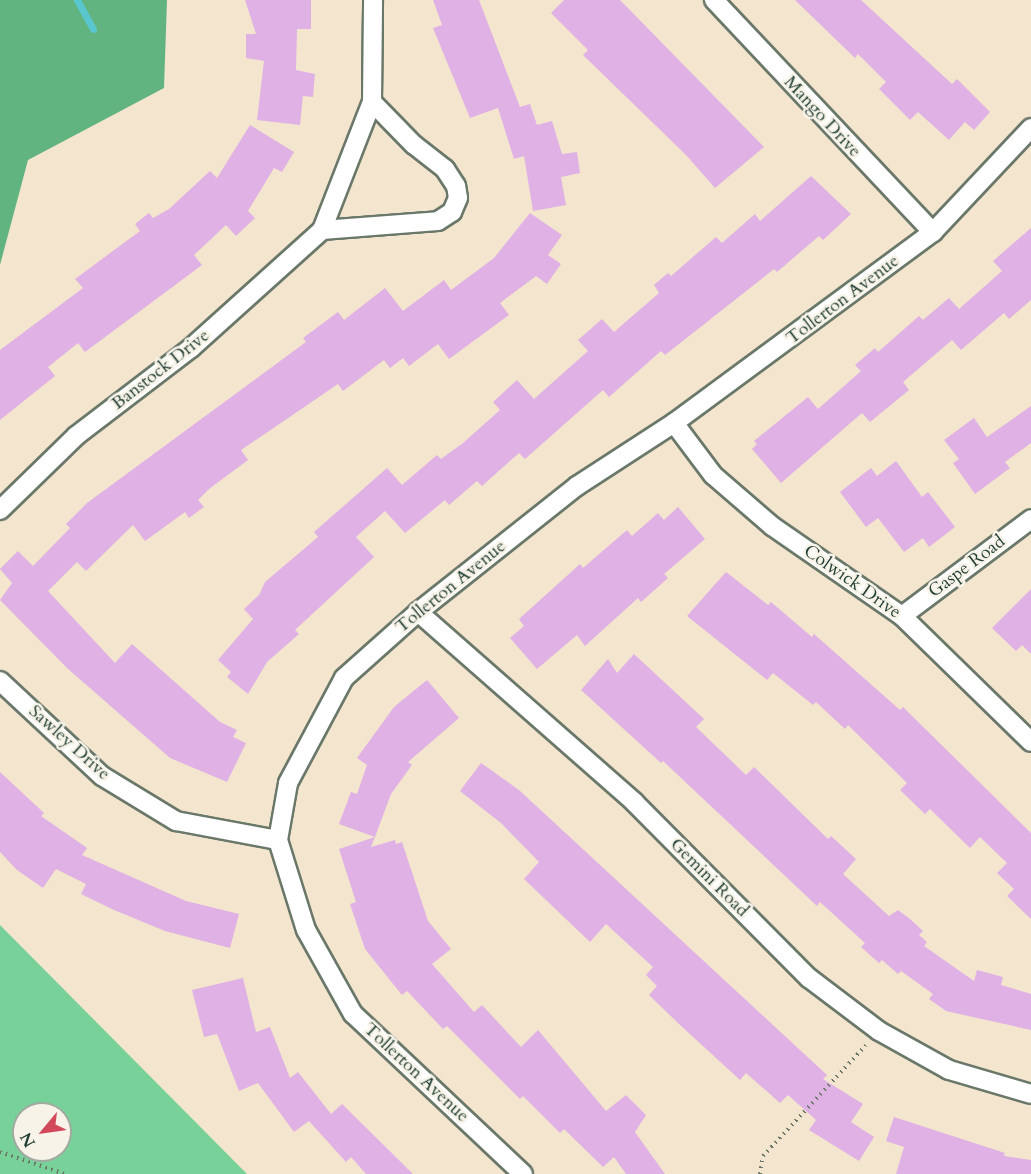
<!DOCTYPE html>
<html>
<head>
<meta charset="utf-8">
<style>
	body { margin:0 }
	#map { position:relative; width:1031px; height:1174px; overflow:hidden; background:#f4e5ce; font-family:Cardo,serif }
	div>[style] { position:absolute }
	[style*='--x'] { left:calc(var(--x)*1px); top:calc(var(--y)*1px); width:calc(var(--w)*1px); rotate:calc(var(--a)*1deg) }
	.green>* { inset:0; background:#77d198 }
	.forest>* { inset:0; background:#61b380 }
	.stream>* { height:7px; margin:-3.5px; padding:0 3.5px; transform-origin:3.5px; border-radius:3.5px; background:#5ac7d0 }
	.building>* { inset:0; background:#dfb1e4 }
	.path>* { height:4px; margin-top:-2px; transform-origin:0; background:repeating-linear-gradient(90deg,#6a786a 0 1.5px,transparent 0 6px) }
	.roads { filter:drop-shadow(2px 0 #6a786a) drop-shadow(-2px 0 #6a786a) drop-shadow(0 2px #6a786a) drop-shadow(0 -2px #6a786a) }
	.street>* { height:18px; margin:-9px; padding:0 9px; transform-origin:9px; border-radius:9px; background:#fff }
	span { translate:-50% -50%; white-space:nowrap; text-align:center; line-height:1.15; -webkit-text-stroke:5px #f7f3e8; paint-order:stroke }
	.street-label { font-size:18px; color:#1f3d34 }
	.north { position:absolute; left:12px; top:1102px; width:60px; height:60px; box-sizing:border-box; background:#f7f3e8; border:2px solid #a1aaa0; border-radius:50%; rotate:241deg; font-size:16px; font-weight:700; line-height:24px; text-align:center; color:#1f3d34 }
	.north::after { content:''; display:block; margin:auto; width:21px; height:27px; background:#d1495b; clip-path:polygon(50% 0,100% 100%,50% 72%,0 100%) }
</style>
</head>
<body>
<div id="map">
	<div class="green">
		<div style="clip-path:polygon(evenodd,0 925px,247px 1174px,0 1174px,0 925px,24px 1114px,60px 1114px,60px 1150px,24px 1150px,24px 1114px)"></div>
	</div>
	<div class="forest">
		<div style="clip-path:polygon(0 0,167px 0,164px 88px,28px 160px,0 265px)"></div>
	</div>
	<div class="stream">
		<div style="--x:77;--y:0;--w:33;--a:61"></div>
	</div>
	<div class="building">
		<div style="clip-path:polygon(245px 0,311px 0,311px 29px,297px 29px,296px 70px,315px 74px,313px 97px,303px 96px,300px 125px,257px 120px,264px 61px,246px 58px,246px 34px,256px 34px)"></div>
		<div style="clip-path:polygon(433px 0,479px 0,520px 107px,530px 104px,537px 125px,552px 121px,562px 154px,577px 152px,580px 173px,561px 177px,566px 205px,533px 211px,524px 156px,514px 159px,498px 108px,470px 118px,433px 28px,442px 25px)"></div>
		<div style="clip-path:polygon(564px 0,620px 0,764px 147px,715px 188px,686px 155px,583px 55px,588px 50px,551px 13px)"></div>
		<div style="clip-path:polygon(795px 0,861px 0,952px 84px,957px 79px,990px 112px,974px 130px,965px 122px,949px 140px,918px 112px,910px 120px,879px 89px,886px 82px,858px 54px,855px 58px)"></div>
		<div style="clip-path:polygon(250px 125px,294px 152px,282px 172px,274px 168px,248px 211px,255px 218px,236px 236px,226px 225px,194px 255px,202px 265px,85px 352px,78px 343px,48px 367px,55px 376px,0 420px,0 350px,83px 288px,75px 279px,140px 231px,135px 224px,149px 213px,153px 218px,169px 209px,210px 171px,217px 178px)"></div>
		<div style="clip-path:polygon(811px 176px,851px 214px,823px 240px,819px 236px,777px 272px,774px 269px,665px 355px,661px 351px,609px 397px,603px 390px,525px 459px,519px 453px,482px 486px,477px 481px,449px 505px,445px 500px,405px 533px,385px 511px,356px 537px,374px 557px,295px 630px,299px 634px,267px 662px,248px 694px,227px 677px,231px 672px,218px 660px,253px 619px,244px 609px,259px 595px,265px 582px,318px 537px,314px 532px,387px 468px,402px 485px,437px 455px,441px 459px,463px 443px,500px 410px,493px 402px,517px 380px,534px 399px,588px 351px,578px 340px,602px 319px,614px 332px,659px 293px,654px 285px,668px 273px,671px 276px,716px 237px,722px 243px,755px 214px,760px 221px)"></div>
		<div style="clip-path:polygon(530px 213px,562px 235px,548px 255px,561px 264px,547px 284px,536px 276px,500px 303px,509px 315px,449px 359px,438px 344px,409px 366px,403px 358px,390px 368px,384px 360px,343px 391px,338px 384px,241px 450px,248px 460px,209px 489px,198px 500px,204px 507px,189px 518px,185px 512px,145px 541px,133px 525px,86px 571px,77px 562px,48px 591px,115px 663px,132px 644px,220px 722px,237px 730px,233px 737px,246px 743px,227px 782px,170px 758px,67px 668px,0 600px,12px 583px,0 569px,18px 551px,33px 566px,70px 528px,66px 524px,87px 503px,306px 342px,303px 338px,338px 312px,344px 320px,385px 288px,403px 311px,444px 280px,451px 290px,494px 258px)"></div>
		<div style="clip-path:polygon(1031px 228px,1031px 300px,1009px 319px,1004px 313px,961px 350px,952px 340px,903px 382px,909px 390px,870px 422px,862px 413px,781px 483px,752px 449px,757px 444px,754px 441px,808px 397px,818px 409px,861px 371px,855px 365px,875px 348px,878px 352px,919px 316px,923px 320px,949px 298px,959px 309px,1002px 271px,993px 261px)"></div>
		<div style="clip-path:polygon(1031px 406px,1031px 443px,1005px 462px,1010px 468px,975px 494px,953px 463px,959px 459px,944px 440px,974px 418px,987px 437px)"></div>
		<div style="clip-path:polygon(896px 461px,922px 497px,928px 492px,955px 527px,929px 547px,923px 538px,904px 552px,878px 518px,866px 527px,840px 492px,871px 468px,877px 476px)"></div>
		<div style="clip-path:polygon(678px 507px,705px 539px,664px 574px,668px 578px,641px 602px,638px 598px,585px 646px,577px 635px,537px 669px,510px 638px,524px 626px,519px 619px,580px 564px,583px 568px,627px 530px,632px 536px,658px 513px,664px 520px)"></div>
		<div style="clip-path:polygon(726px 572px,768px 605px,771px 602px,812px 637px,814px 634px,900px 710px,903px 707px,1031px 833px,1031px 919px,1007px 896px,1014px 889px,997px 873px,1007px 863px,980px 837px,970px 848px,930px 809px,925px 814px,900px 790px,907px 783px,848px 725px,845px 729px,816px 702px,813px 705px,773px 673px,767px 680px,687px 616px)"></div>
		<div style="clip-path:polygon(1031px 589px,1031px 654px,1022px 645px,1016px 651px,992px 628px)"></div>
		<div style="clip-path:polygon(634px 654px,704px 719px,696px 727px,746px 775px,754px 767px,828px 839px,831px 836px,856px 859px,843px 874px,889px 916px,898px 910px,910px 919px,923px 931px,919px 935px,927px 942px,924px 946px,974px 981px,977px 970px,1003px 977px,1001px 985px,1031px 994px,1031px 1030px,946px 1011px,929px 999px,933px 994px,901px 971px,898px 974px,882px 960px,879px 963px,861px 947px,865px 943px,820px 902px,817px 906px,663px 761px,661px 763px,581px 690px,608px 659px,617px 673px)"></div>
		<div style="clip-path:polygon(427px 680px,459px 718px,408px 762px,412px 765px,391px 794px,375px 837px,339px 824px,351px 792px,357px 794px,367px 765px,357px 758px,394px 707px)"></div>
		<div style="clip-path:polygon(481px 763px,519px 790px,827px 1075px,823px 1079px,863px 1104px,851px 1122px,874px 1137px,859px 1161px,809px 1130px,816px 1120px,788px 1095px,780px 1103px,746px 1073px,740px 1080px,679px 1024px,649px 995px,657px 986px,646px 975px,653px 967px,606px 924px,590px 942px,524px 879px,539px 862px,501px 823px,460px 791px)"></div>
		<div style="clip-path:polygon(0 772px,44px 813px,41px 816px,87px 848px,82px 855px,186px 901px,239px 914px,230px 948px,165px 931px,114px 910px,81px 894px,86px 884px,56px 869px,43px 888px,17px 870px,0 852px)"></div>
		<div style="clip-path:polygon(375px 837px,371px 847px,395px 840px,396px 844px,402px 842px,428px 921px,451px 949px,432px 964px,474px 1012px,482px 1005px,521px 1047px,538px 1030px,606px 1111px,626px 1095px,646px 1115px,635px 1132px,665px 1174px,626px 1174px,614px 1157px,603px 1167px,564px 1129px,560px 1133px,523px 1096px,520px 1099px,447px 1026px,443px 1029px,407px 991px,402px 995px,365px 949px,350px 904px,356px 902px,339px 849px)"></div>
		<div style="clip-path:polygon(243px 978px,256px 1032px,270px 1027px,290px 1078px,298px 1072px,331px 1114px,342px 1104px,413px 1174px,366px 1174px,351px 1157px,346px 1162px,309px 1121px,294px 1132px,258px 1083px,239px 1091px,217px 1034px,204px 1037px,192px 990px)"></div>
		<div style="clip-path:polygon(894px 1117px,1005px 1153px,1004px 1156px,1031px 1160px,1031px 1174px,896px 1174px,904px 1147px,886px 1141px)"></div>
	</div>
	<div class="path">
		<div style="--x:0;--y:1152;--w:69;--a:18.7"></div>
		<div style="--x:760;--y:1174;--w:18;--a:-81"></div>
		<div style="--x:763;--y:1156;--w:151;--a:-47.1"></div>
	</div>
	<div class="roads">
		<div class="street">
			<div style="--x:714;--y:0;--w:319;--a:46.7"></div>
			<div style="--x:322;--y:230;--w:116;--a:-4.4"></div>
			<div style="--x:438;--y:221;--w:17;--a:-33"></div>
			<div style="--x:452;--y:212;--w:15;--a:-67"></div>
			<div style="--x:458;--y:198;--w:12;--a:-99"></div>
			<div style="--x:456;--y:186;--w:20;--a:-123"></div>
			<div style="--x:445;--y:169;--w:39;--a:-142"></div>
			<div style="--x:414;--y:145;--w:60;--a:-134.3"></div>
			<div style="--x:674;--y:423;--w:65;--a:53.1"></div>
			<div style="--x:713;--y:475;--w:78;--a:40.8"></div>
			<div style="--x:772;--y:526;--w:158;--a:34.7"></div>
			<div style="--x:902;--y:616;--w:180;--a:44.3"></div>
			<div style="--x:0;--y:510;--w:106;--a:-44.2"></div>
			<div style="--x:76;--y:436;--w:145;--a:-37.4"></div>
			<div style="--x:191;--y:348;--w:176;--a:-42"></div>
			<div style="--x:322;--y:230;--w:137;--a:-68.7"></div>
			<div style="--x:372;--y:102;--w:102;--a:-89.4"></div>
			<div style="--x:418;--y:612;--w:288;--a:41.3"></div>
			<div style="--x:634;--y:802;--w:248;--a:45.2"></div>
			<div style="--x:809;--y:978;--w:88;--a:37.1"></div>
			<div style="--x:879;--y:1031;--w:80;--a:29.1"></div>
			<div style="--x:949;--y:1070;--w:85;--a:16.3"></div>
			<div style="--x:902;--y:616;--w:161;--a:-36.9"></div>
			<div style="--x:0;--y:681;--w:139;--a:43"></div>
			<div style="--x:102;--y:776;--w:87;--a:31.3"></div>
			<div style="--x:176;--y:821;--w:104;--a:10.6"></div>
			<div style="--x:523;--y:1174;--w:233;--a:-136.7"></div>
			<div style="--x:353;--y:1014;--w:96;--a:-119.2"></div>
			<div style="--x:306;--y:930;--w:94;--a:-107.3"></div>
			<div style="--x:278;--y:840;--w:58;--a:-80"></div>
			<div style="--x:288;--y:783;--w:119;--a:-61.9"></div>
			<div style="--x:344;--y:678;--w:99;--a:-41.7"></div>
			<div style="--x:418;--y:612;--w:203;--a:-38.4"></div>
			<div style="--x:577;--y:486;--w:116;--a:-33"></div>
			<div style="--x:674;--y:423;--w:322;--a:-36.4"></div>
			<div style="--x:933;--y:232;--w:143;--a:-46.7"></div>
		</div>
	</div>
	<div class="street-label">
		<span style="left:822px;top:117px;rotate:47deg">Mango Drive</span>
		<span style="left:843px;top:300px;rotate:-37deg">Tollerton Avenue</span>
		<span style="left:161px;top:370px;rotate:-38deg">Banstock Drive</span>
		<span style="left:967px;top:567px;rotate:-37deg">Gaspe Road</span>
		<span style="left:852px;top:582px;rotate:35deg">Colwick Drive</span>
		<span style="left:451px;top:587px;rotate:-39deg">Tollerton Avenue</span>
		<span style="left:69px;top:743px;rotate:42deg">Sawley Drive</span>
		<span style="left:709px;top:878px;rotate:45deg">Gemini Road</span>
		<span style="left:416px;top:1073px;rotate:43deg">Tollerton Avenue</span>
	</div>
	<div class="north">N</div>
</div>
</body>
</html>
